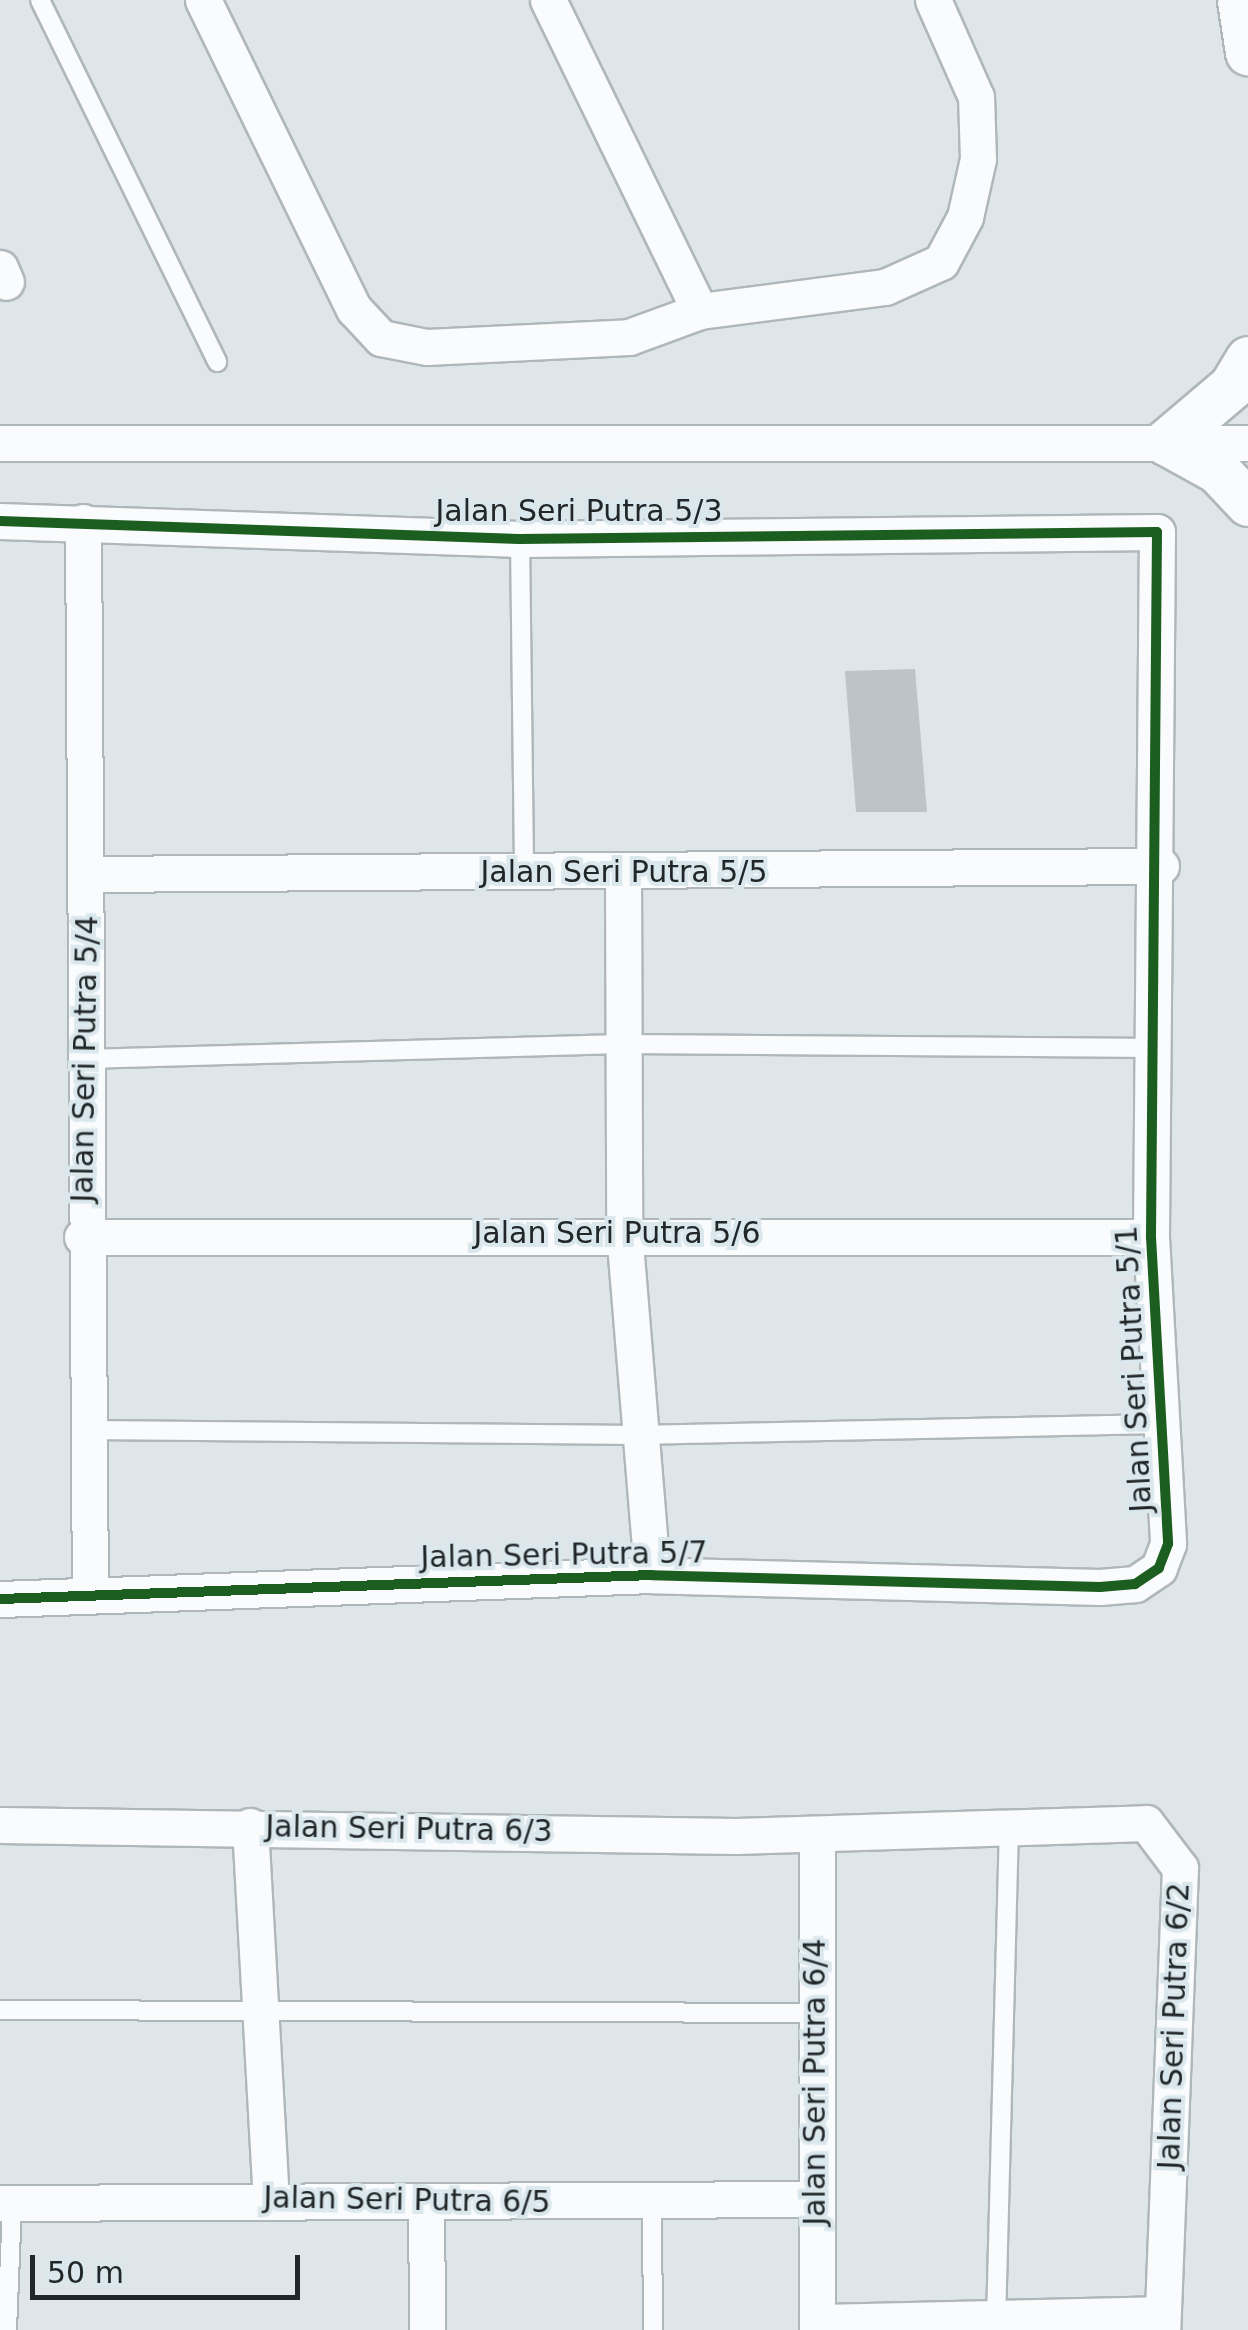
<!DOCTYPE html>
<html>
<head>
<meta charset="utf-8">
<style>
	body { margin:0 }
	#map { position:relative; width:1248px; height:2330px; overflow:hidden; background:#dee6ea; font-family:"DejaVu Sans",sans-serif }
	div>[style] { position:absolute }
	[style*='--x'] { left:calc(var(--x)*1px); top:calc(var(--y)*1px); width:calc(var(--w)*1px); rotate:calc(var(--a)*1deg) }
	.building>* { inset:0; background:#bec3c7 }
	.roads { filter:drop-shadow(2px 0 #b0b7ba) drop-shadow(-2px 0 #b0b7ba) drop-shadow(0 2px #b0b7ba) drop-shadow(0 -2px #b0b7ba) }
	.service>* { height:18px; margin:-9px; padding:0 9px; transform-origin:9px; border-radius:9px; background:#fafbfc }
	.minor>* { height:35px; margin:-17.5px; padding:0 17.5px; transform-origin:17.5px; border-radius:17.5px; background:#fafbfc }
	.tertiary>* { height:45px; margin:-22.5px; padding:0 22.5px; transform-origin:22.5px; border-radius:22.5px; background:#fafbfc }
	.cycleway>* { height:10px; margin:-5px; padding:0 5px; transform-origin:5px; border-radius:5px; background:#1b5e20 }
	span { translate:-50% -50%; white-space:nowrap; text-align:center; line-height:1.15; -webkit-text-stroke:8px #dae8ee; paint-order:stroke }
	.street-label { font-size:30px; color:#212628 }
	.scale { position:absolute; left:30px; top:2255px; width:270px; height:45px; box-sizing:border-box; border:5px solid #212628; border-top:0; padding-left:12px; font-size:30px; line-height:35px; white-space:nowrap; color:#212628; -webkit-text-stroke:8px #dae8ee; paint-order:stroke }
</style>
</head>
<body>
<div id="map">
	<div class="building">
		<div style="clip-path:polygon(915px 669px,927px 812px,856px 812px,845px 671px)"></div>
	</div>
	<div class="roads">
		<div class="service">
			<div style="--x:40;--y:0;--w:403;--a:63.9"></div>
			<div style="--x:520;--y:539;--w:334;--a:89.3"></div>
			<div style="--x:84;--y:1059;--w:542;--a:-1.59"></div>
			<div style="--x:626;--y:1044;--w:530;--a:0.43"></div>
			<div style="--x:88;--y:1430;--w:548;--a:0.52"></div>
			<div style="--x:636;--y:1435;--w:523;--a:-1.2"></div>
			<div style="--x:0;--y:2010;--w:815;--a:0.21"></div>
			<div style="--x:652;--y:2201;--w:129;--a:89.6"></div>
			<div style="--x:996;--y:2322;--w:494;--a:-88.5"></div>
			<div style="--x:7;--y:2330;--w:127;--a:-87.7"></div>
		</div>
		<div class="minor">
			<div style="--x:203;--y:0;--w:344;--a:64"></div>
			<div style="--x:354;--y:309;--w:40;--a:47"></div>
			<div style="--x:381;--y:338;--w:47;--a:11.1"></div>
			<div style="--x:427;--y:347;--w:202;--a:-2.8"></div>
			<div style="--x:629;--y:337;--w:76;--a:-20.1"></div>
			<div style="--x:700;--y:311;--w:187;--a:-7.4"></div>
			<div style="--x:885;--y:287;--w:61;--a:-24.1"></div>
			<div style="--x:941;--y:262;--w:51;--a:-61.9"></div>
			<div style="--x:965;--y:217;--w:59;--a:-77.4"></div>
			<div style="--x:978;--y:159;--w:62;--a:-91.8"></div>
			<div style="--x:976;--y:97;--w:106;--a:-113.9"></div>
			<div style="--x:548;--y:0;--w:346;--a:64"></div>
			<div style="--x:0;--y:268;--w:15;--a:67"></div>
			<div style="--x:0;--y:443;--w:1248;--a:0"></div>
			<div style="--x:0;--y:521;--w:520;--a:1.98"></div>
			<div style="--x:520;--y:539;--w:637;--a:-0.63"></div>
			<div style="--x:1157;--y:532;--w:705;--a:90.49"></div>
			<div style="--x:1151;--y:1237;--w:307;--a:86.8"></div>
			<div style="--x:1168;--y:1544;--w:26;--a:111"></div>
			<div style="--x:1159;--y:1568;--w:29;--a:146"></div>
			<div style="--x:1135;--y:1584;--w:35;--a:175"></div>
			<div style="--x:1100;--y:1587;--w:448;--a:-178.5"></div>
			<div style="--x:652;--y:1575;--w:652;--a:177.89"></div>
			<div style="--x:83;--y:522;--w:1074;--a:89.63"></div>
			<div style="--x:623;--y:872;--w:359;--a:89.8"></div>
			<div style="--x:624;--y:1231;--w:345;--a:85.3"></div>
			<div style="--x:88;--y:874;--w:1073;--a:-0.43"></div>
			<div style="--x:82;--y:1237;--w:1069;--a:0"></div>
			<div style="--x:0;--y:1825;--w:736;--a:0.86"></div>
			<div style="--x:736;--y:1836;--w:410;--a:-1.8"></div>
			<div style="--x:1146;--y:1823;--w:56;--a:52.9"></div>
			<div style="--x:1180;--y:1868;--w:462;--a:92.2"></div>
			<div style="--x:250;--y:1826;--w:372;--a:86.8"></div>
			<div style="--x:0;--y:2203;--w:813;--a:-0.28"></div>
			<div style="--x:426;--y:2203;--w:127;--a:89.5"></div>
			<div style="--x:817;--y:2322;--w:345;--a:-1.3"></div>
			<div style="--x:817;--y:2330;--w:496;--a:-90"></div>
		</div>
		<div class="tertiary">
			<div style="--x:1240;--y:0;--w:53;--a:81.3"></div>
			<div style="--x:1248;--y:359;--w:31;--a:121"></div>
			<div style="--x:1232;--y:386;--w:87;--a:139.7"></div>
			<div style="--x:1166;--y:442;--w:60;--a:29.1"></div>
			<div style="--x:1218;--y:471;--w:44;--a:46.8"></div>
		</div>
	</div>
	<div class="cycleway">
		<div style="--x:0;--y:521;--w:520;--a:1.98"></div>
		<div style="--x:520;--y:539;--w:637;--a:-0.63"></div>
		<div style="--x:1157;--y:532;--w:705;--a:90.49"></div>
		<div style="--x:1151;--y:1237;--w:307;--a:86.8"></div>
		<div style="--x:1168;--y:1544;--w:26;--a:111"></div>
		<div style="--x:1159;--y:1568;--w:29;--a:146"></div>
		<div style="--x:1135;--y:1584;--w:35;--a:175"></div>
		<div style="--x:1100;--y:1587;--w:448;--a:-178.5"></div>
		<div style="--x:652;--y:1575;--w:652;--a:177.89"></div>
	</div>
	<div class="street-label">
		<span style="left:579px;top:511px">Jalan Seri Putra 5/3</span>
		<span style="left:624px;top:872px">Jalan Seri Putra 5/5</span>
		<span style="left:85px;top:1059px;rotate:-89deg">Jalan Seri Putra 5/4</span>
		<span style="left:617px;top:1233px">Jalan Seri Putra 5/6</span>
		<span style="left:1134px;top:1369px;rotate:-93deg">Jalan Seri Putra 5/1</span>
		<span style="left:564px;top:1555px;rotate:-1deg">Jalan Seri Putra 5/7</span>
		<span style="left:409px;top:1829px;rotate:1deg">Jalan Seri Putra 6/3</span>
		<span style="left:1174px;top:2026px;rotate:-88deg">Jalan Seri Putra 6/2</span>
		<span style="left:815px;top:2082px;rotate:-90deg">Jalan Seri Putra 6/4</span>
		<span style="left:407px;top:2200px;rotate:1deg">Jalan Seri Putra 6/5</span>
	</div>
	<div class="scale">50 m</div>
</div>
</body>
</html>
